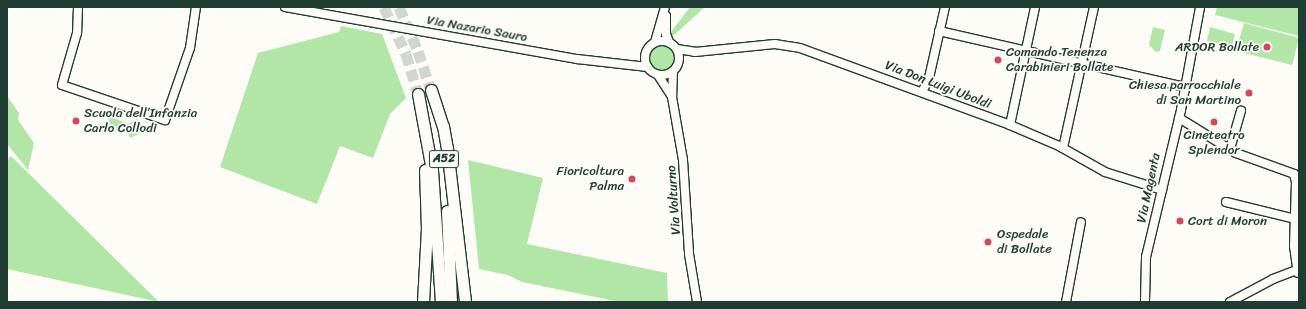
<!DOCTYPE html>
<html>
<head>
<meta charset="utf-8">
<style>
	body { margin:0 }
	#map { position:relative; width:1306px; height:309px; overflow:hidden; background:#fdfcf7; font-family:Sriracha,sans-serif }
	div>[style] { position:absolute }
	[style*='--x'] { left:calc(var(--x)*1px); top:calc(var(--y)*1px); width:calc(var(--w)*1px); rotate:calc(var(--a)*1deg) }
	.green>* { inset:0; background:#b2e6a7 }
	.round { border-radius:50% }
	.highway-tunnel>* { height:11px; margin-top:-5.5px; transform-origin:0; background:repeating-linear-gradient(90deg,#d1d6d0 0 11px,transparent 0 16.5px) }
	.roads { filter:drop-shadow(1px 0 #1f3d34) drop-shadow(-1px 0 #1f3d34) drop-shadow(0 1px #1f3d34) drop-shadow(0 -1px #1f3d34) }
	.minor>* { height:8px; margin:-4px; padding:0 4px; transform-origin:4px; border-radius:4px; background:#fdfcf7 }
	.minor>.ring { margin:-4px; padding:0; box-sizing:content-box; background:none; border:8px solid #fdfcf7; border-radius:50% }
	.highway>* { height:11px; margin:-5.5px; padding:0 5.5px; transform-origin:5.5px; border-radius:5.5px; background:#fdfcf7 }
	.dots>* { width:11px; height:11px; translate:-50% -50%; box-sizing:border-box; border:2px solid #fdfcf7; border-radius:50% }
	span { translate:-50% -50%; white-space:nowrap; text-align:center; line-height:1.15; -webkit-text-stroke:3.5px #fdfcf7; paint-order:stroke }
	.shield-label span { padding:1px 3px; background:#fdfcf7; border:1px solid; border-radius:3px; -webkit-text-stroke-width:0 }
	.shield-label { font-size:12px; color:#1f3d34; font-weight:700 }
	.street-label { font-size:13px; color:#1f3d34 }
	.poi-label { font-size:13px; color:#1f3d34 }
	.right { translate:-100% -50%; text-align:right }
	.left { translate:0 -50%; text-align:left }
	.frame { position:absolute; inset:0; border:8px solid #1f3d34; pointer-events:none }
</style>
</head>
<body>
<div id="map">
	<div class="green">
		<div style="clip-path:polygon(690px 7px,705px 7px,673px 36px,671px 32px)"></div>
		<div style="clip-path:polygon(1217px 7px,1299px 7px,1299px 36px,1215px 15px)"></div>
		<div style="clip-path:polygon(1244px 23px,1299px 38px,1292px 65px,1236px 51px)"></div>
		<div style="clip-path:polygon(341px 26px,382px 34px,406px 98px,390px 114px,373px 158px,340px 146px,317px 204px,220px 167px,258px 53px,339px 32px)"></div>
		<div style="clip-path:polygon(1153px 27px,1165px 30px,1160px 51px,1156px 52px,1149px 45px)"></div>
		<div style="clip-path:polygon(1210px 27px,1235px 34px,1232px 47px,1207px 41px)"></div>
		<div class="round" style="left:650px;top:44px;width:26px;height:26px"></div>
		<div style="clip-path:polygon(7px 96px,19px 113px,18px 120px,34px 143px,28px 170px,7px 144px)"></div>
		<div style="clip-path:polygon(111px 117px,128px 124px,137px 119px,141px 124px,139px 134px,130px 138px,127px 127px,122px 126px,120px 132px,104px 127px)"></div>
		<div style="clip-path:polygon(11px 156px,159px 302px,7px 269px,7px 161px)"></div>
		<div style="clip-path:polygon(468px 160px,543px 178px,527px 244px,667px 273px,668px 302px,620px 302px,522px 282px,508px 275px,479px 269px)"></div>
	</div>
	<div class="highway-tunnel">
		<div style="--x:384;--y:7;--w:52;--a:64.9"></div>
		<div style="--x:406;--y:54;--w:42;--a:73.3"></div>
		<div style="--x:399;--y:7;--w:48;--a:66.6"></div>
		<div style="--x:418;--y:51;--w:41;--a:71.6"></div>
	</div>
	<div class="roads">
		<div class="minor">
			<div style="--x:78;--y:7;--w:26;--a:92"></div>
			<div style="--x:77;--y:33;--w:54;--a:106.1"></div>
			<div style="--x:62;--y:85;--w:109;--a:18.8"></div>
			<div style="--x:165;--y:120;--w:76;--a:-70.9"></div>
			<div style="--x:190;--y:48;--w:41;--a:-81.7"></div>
			<div style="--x:285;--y:7;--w:297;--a:10.1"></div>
			<div style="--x:577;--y:59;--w:71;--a:6.4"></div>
			<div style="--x:666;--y:16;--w:18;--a:90"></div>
			<div style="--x:666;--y:34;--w:9;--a:69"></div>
			<div style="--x:939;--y:31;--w:253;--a:12.8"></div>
			<div class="ring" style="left:645px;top:41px;width:26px;height:26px"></div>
			<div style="--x:655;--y:42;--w:36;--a:-74"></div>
			<div style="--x:677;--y:49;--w:18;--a:9"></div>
			<div style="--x:695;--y:52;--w:80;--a:-5.7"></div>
			<div style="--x:775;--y:44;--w:25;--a:9"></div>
			<div style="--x:800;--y:48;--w:224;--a:20.1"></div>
			<div style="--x:1010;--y:125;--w:53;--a:23.2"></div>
			<div style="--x:1059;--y:146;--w:53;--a:29.5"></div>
			<div style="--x:1105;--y:172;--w:60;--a:17.5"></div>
			<div style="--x:673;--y:71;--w:26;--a:92"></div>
			<div style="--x:672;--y:97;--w:64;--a:80.1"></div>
			<div style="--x:683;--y:160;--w:94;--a:86.3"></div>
			<div style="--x:689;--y:254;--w:49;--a:80.5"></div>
			<div style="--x:658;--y:75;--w:24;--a:57"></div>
			<div style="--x:922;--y:92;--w:16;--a:-63"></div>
			<div style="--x:929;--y:78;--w:73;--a:-77.3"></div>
			<div style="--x:1179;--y:118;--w:67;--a:31.6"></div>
			<div style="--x:1236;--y:153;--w:62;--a:19.9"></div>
			<div style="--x:1010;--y:125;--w:121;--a:-78"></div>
			<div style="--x:1063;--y:148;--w:144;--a:-77.6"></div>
			<div style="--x:1230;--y:149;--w:40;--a:-74"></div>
			<div style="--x:1294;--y:174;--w:8;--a:76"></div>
			<div style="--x:1296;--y:182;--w:64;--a:91.8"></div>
			<div style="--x:1294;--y:246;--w:27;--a:82"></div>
			<div style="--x:1226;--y:202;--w:71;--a:13.8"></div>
			<div style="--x:1066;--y:302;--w:81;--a:-79.4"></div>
			<div style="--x:1145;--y:302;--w:45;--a:-88.7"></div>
			<div style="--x:1146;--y:257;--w:151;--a:-76.6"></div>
			<div style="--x:1181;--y:110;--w:105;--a:-79.5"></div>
			<div style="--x:1230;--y:302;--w:49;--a:-28.1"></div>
			<div style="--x:1273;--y:279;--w:28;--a:-21"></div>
		</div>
		<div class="highway">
			<div style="--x:431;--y:90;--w:38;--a:72"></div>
			<div style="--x:443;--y:126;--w:22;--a:80"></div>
			<div style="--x:447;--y:148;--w:155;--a:83.3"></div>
			<div style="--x:418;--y:94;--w:77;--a:79.6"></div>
			<div style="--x:432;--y:170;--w:132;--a:86.1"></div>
			<div style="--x:447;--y:211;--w:91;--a:87.5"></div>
			<div style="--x:423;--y:302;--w:73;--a:-86.9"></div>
			<div style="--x:427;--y:229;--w:59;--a:-91.9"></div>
		</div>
	</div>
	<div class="dots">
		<div style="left:1267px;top:47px;background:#d1495b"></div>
		<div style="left:998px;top:60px;background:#d1495b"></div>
		<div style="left:1249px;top:93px;background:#d1495b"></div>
		<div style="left:76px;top:121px;background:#d1495b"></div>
		<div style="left:1214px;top:122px;background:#d1495b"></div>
		<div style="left:632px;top:179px;background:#d1495b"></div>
		<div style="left:1180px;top:221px;background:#d1495b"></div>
		<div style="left:988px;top:242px;background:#d1495b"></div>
	</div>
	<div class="shield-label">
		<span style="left:444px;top:159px">A52</span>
	</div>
	<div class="street-label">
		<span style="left:477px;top:29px;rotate:10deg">Via Nazario Sauro</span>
		<span style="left:938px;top:85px;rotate:21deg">Via Don Luigi Uboldi</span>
		<span style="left:1149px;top:188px;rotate:-78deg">Via Magenta</span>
		<span style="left:674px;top:200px;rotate:-94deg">Via Volturno</span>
	</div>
	<div class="poi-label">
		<span class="right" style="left:1259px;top:47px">ARDOR Bollate</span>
		<span class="left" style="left:1006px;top:60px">Comando Tenenza<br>Carabinieri Bollate</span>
		<span class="right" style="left:1241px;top:93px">Chiesa parrocchiale<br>di San Martino</span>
		<span class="left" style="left:84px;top:121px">Scuola dell’Infanzia<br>Carlo Collodi</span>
		<span style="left:1214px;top:143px">Cineteatro<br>Splendor</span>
		<span class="right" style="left:624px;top:179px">Fioricoltura<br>Palma</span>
		<span class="left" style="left:1188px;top:221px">Cort di Moron</span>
		<span class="left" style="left:997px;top:242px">Ospedale<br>di Bollate</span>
	</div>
	<div class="frame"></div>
</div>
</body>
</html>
